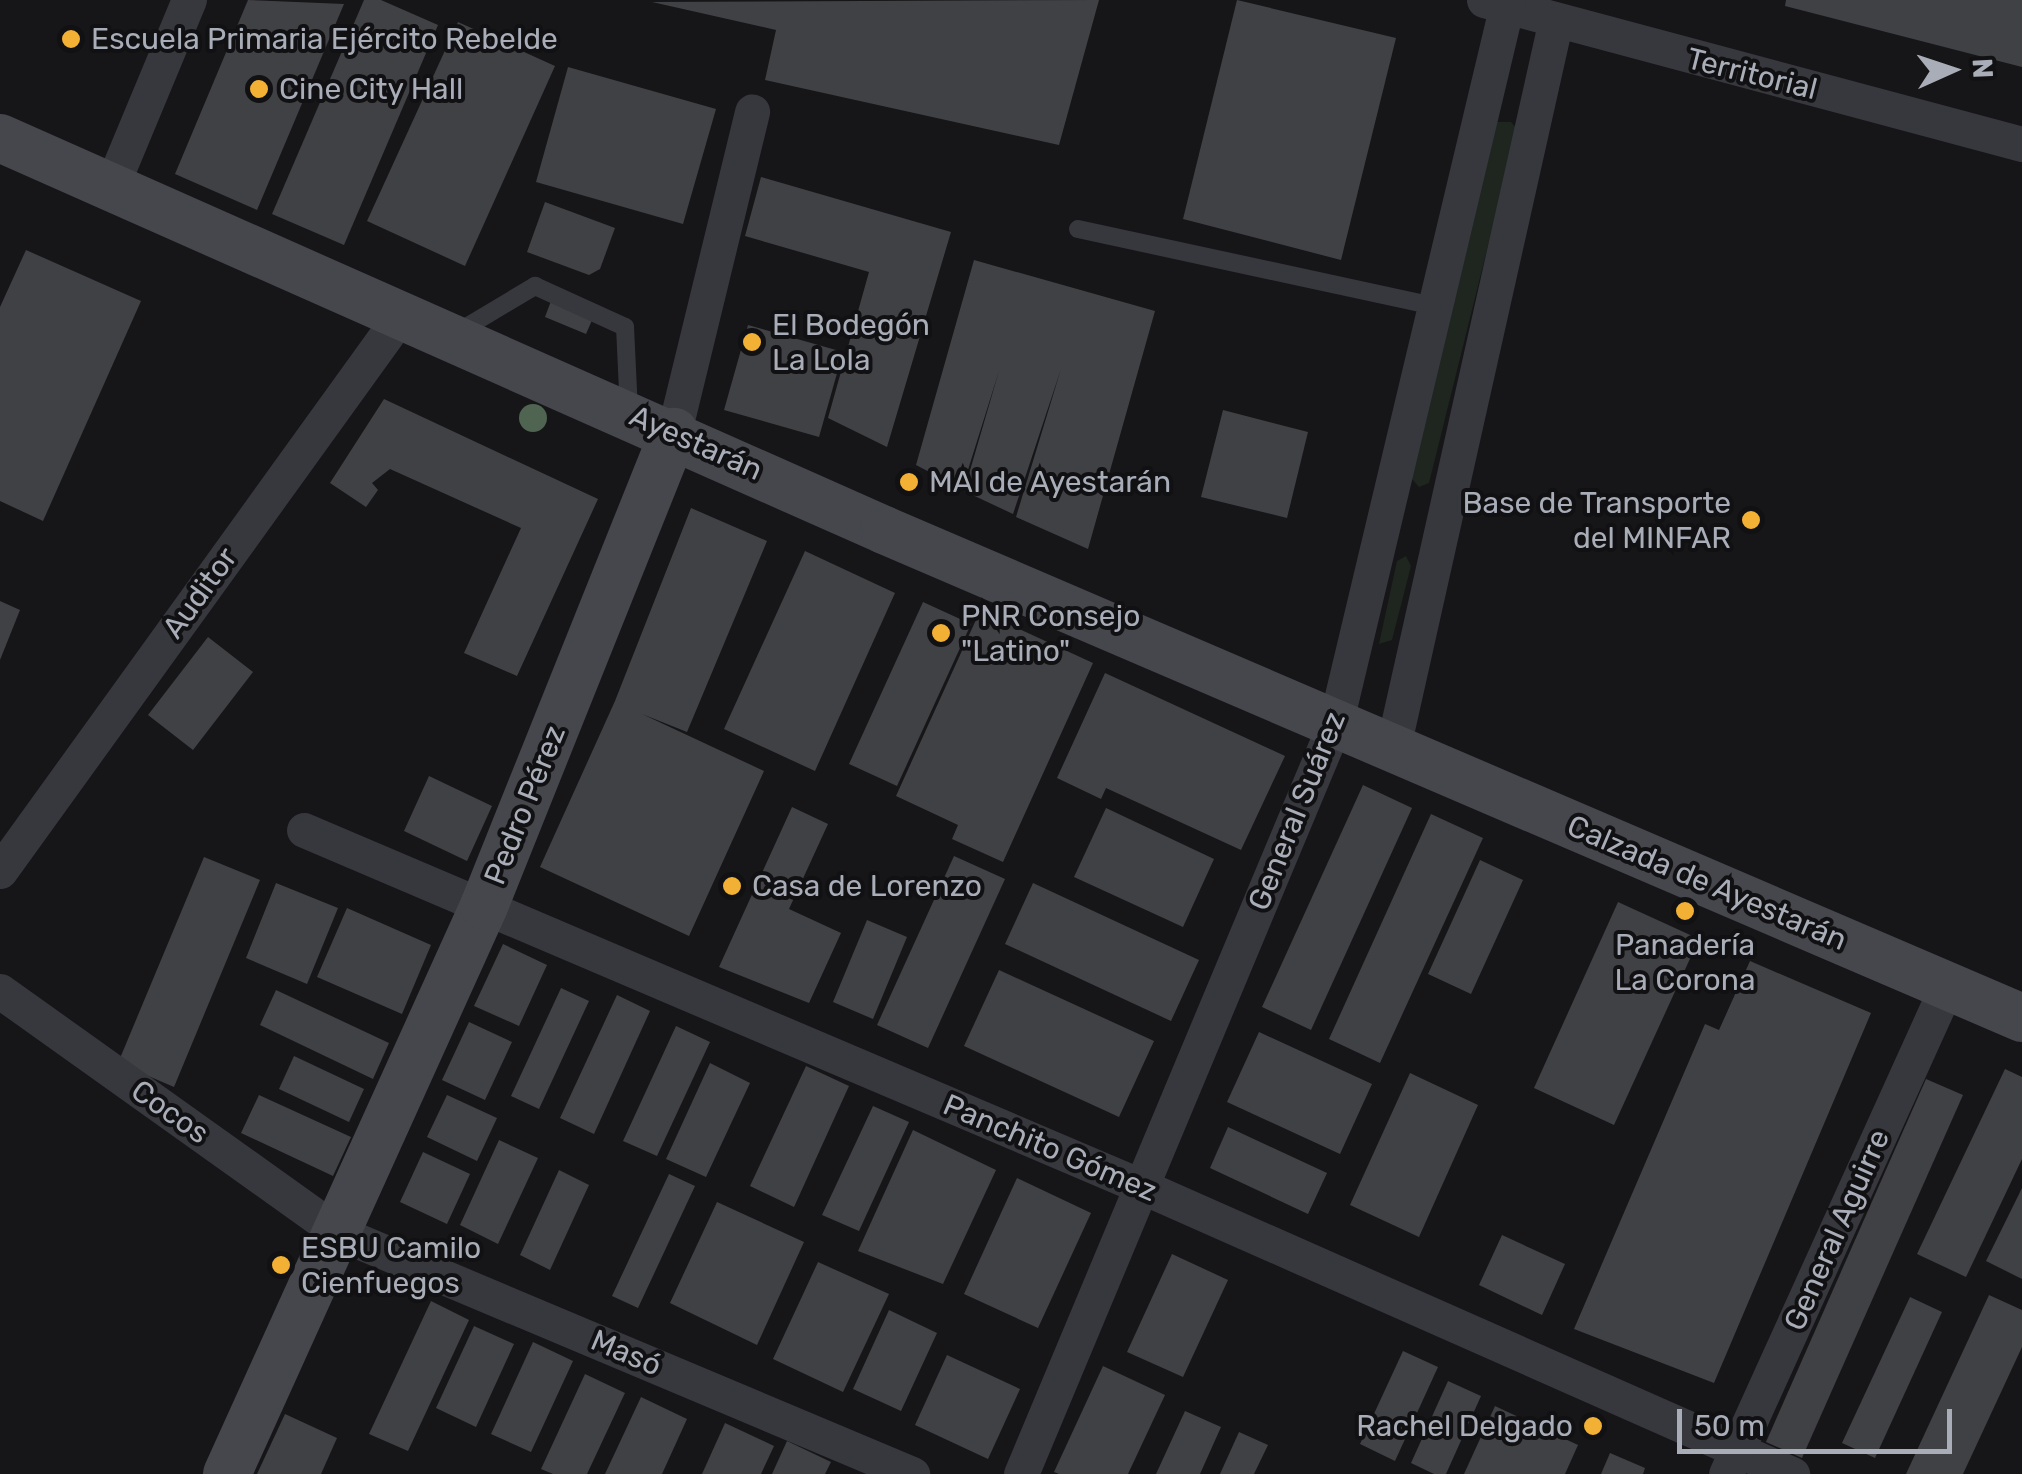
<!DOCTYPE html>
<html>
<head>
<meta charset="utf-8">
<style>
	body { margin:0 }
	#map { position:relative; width:2022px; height:1474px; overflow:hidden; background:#161618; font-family:Rubik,sans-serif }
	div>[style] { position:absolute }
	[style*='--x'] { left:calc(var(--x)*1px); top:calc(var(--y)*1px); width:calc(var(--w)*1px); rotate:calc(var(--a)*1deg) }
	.green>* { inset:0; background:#1e261f }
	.building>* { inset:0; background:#404145 }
	.lane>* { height:18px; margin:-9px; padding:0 9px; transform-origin:9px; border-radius:9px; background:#37383d }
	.street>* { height:35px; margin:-17.5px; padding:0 17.5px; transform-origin:17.5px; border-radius:17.5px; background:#37383d }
	.secondary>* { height:48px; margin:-24px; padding:0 24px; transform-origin:24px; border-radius:24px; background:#45474d }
	.trees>* { width:28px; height:28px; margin:-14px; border-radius:50%; background:#506452 }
	.dots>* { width:28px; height:28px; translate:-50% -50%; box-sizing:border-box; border:5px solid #111113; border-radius:50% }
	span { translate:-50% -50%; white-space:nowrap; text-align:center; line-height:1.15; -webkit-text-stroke:8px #111113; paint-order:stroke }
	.poi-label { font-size:30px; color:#a8adb8 }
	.left { translate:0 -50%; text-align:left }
	.right { translate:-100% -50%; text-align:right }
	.street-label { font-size:30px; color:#a8adb8 }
	.north { position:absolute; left:1902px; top:20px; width:100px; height:100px; -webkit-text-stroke:8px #111113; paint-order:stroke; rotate:87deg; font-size:28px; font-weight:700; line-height:40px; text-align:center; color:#a8adb8 }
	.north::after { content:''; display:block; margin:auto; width:35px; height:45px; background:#a8adb8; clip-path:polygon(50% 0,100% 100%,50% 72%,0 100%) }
	.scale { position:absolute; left:1677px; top:1409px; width:275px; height:45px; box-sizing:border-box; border:5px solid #a8adb8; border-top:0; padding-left:12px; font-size:30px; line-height:35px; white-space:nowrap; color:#a8adb8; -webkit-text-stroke:8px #111113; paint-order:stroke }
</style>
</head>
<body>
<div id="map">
	<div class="green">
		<div style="clip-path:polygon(1497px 122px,1511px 122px,1517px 129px,1429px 483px,1419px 487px,1411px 478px)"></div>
		<div style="clip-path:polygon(1406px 556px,1411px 566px,1392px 640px,1379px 644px,1397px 561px)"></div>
	</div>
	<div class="building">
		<div style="clip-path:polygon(248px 0,344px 4px,257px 210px,175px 174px)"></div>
		<div style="clip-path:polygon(364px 0,381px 0,438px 25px,344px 245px,272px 214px)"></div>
		<div style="clip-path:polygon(1099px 0,1059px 145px,765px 80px,776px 30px,652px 2px)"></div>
		<div style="clip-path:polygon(1237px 0,1396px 38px,1341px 260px,1183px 219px)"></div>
		<div style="clip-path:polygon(1786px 0,2022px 0,2022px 67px,1785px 6px)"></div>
		<div style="clip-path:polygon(458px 22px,555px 66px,465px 266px,367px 221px)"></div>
		<div style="clip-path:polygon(568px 67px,716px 109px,683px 224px,536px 182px)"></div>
		<div style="clip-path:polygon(761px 177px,951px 232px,887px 447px,828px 418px,869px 272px,745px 236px)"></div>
		<div style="clip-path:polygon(545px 202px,615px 228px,600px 269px,589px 275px,527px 252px)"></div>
		<div style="clip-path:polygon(26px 250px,141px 301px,43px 521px,0 501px,0 307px)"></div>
		<div style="clip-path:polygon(974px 260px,1155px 311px,1088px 549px,1016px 517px,1061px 369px,1013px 514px,964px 491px,999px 371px,962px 489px,916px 465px)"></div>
		<div style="clip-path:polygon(551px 301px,593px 318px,586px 334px,545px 317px)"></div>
		<div style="clip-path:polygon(748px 325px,843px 352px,819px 437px,724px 410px)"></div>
		<div style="clip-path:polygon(384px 399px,598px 499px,517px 676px,464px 653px,521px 528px,390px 469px,372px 483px,378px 490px,366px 507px,330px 483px)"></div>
		<div style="clip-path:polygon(1223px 410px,1308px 432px,1287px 518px,1201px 497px)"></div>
		<div style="clip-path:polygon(691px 508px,767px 541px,687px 732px,642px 714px,764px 771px,689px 936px,540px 867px,615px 701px)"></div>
		<div style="clip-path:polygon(805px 551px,895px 593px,815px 771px,724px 729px)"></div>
		<div style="clip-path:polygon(0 601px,20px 610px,0 660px)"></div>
		<div style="clip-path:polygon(923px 602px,971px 624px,897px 786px,849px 764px)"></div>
		<div style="clip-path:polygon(980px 611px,1093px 663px,1003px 862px,952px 839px,958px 825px,896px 796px)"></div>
		<div style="clip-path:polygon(208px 637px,253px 672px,193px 750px,148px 715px)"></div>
		<div style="clip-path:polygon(1105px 673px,1285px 756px,1241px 850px,1106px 788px,1101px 799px,1057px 778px)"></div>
		<div style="clip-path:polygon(429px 776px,492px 806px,467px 861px,404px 831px)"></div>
		<div style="clip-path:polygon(1363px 785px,1412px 808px,1311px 1030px,1262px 1007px)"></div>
		<div style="clip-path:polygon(792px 807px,828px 824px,789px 909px,841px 933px,809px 1003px,719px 967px)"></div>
		<div style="clip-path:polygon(1106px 808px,1214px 859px,1183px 927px,1074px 877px)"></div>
		<div style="clip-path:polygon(1431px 814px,1483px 838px,1380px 1063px,1329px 1039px)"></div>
		<div style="clip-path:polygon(954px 856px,1005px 879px,928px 1048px,877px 1025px)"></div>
		<div style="clip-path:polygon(204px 857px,260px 880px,174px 1087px,118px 1063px)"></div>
		<div style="clip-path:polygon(1480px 860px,1523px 880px,1471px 994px,1428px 974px)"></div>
		<div style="clip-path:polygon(276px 883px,338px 908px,307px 984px,246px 958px)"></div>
		<div style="clip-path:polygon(1033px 883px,1199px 960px,1171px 1021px,1005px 944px)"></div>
		<div style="clip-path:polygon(1618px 902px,1699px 939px,1614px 1125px,1534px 1088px)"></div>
		<div style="clip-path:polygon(347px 908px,431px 945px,402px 1014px,317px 977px)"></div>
		<div style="clip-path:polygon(867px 920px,907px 937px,873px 1019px,833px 1002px)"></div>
		<div style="clip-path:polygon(503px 944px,547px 965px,519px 1026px,474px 1006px)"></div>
		<div style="clip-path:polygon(1750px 961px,1871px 1013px,1714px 1383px,1574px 1329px,1705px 1024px,1719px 1030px)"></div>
		<div style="clip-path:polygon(999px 970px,1154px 1041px,1119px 1117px,964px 1046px)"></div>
		<div style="clip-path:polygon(561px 988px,589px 1001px,539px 1109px,511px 1096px)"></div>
		<div style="clip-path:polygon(276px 990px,389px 1043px,373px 1079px,260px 1025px)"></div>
		<div style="clip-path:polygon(617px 995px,650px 1011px,594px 1134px,560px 1118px)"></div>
		<div style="clip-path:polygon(469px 1022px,512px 1042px,485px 1100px,442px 1080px)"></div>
		<div style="clip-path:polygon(676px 1026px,710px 1042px,657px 1156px,623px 1141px)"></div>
		<div style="clip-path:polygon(1259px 1032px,1372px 1084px,1340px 1154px,1227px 1102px)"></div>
		<div style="clip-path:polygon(294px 1056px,364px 1089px,349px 1122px,279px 1089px)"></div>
		<div style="clip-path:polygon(710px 1063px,750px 1083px,706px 1177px,666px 1159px)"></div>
		<div style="clip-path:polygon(806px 1066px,849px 1086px,794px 1207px,750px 1186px)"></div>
		<div style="clip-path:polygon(2005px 1069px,2022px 1077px,2022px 1159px,1966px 1277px,1917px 1254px)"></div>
		<div style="clip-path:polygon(1410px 1073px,1478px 1105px,1419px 1237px,1350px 1205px)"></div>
		<div style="clip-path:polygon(1926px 1079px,1963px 1095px,1802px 1458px,1766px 1442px)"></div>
		<div style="clip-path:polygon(259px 1095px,351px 1137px,333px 1176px,241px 1133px)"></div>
		<div style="clip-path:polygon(447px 1095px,497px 1118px,477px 1161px,427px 1137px)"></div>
		<div style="clip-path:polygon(873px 1106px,909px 1122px,859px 1231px,822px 1215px)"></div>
		<div style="clip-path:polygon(1228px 1127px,1327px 1173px,1308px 1214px,1210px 1168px)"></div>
		<div style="clip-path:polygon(913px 1130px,996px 1170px,943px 1284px,858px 1251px)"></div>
		<div style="clip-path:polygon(499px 1140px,538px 1158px,498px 1244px,460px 1225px)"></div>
		<div style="clip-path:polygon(423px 1152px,470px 1174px,447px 1224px,400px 1202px)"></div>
		<div style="clip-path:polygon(559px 1170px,589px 1185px,550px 1270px,520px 1255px)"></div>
		<div style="clip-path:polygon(669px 1174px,695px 1186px,638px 1308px,612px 1296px)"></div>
		<div style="clip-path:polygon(1017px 1178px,1091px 1213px,1038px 1328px,964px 1294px)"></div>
		<div style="clip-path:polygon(2022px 1188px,2022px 1279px,1986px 1261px)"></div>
		<div style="clip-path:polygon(717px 1202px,804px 1242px,757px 1345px,670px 1303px)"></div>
		<div style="clip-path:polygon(1502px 1235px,1565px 1264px,1542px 1315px,1479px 1285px)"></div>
		<div style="clip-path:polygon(1172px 1254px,1228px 1280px,1183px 1377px,1127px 1352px)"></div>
		<div style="clip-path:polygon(818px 1262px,889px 1294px,843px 1392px,773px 1359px)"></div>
		<div style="clip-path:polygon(1989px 1295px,2022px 1310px,2022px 1347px,1963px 1474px,1906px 1474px)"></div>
		<div style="clip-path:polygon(1910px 1297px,1942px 1312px,1875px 1458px,1842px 1443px)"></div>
		<div style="clip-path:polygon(431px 1301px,469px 1320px,408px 1451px,369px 1434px)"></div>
		<div style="clip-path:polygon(889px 1310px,937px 1333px,901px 1411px,853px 1389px)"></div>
		<div style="clip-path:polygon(474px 1326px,514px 1344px,476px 1427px,436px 1408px)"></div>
		<div style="clip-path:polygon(533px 1342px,573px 1361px,531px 1452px,491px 1434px)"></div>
		<div style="clip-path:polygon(1403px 1351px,1438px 1367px,1395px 1461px,1360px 1444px)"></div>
		<div style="clip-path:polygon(947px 1355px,1020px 1389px,988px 1459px,915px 1425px)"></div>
		<div style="clip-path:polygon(1103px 1366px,1165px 1395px,1128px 1474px,1059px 1474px,1054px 1472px)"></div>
		<div style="clip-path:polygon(585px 1374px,625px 1393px,587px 1474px,553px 1474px,541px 1469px)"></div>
		<div style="clip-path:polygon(1448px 1381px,1481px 1396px,1446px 1474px,1434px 1474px,1411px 1463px)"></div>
		<div style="clip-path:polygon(641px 1397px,687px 1419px,662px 1474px,605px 1474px)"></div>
		<div style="clip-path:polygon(1495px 1406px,1578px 1445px,1565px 1474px,1464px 1474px)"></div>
		<div style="clip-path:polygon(1185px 1411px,1221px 1427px,1200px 1474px,1156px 1474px)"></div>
		<div style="clip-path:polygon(285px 1414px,337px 1438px,321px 1474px,257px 1474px)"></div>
		<div style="clip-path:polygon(725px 1423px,774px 1446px,761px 1474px,702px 1474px)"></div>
		<div style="clip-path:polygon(1239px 1432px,1268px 1445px,1254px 1474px,1220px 1474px)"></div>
		<div style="clip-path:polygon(787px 1441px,831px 1462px,825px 1474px,772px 1474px)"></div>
		<div style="clip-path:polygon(1610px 1453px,1645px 1468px,1643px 1474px,1601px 1474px)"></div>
	</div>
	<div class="lane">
		<div style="--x:1078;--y:229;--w:363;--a:12.2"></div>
		<div style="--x:453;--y:335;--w:96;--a:-30.9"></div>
		<div style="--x:535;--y:286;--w:99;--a:24.5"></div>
		<div style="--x:625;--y:327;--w:85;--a:87.3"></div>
	</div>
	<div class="street">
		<div style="--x:1484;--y:0;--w:557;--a:14.98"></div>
		<div style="--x:111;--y:187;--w:203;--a:-67.4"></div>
		<div style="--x:674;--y:432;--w:330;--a:-76.3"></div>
		<div style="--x:1393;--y:747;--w:741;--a:-77.37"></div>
		<div style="--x:304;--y:830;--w:912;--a:23.05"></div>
		<div style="--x:1143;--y:1187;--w:710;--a:23.86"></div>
		<div style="--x:0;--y:871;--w:686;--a:-54.2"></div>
		<div style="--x:0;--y:991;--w:417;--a:35.5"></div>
		<div style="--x:339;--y:1233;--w:622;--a:22.81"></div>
		<div style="--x:1021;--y:1474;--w:816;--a:-67.3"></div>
		<div style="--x:1336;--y:721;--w:741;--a:-76.58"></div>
		<div style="--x:1726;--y:1474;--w:536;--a:-65.64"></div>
	</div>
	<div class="secondary">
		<div style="--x:0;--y:138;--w:967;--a:23.91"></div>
		<div style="--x:884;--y:530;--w:1238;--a:23.21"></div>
		<div style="--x:227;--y:1474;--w:623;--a:-65.65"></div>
		<div style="--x:484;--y:906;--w:511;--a:-68.16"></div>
	</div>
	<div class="trees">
		<div style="left:533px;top:418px"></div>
	</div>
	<div class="dots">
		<div style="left:71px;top:39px;background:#f2b134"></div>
		<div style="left:259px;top:89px;background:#f2b134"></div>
		<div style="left:752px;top:342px;background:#f2b134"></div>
		<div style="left:909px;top:482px;background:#f2b134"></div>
		<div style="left:1751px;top:520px;background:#f2b134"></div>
		<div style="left:941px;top:633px;background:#f2b134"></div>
		<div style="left:732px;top:886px;background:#f2b134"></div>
		<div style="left:1685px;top:911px;background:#f2b134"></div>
		<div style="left:281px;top:1265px;background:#f2b134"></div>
		<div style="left:1593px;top:1426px;background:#f2b134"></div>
	</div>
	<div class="poi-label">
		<span class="left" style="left:91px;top:39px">Escuela Primaria Ejército Rebelde</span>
		<span class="left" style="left:279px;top:89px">Cine City Hall</span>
		<span class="left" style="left:772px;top:342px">El Bodegón<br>La Lola</span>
		<span class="left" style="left:929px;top:482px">MAI de Ayestarán</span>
		<span class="right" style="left:1731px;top:520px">Base de Transporte<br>del MINFAR</span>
		<span class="left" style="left:961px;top:633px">PNR Consejo<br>"Latino"</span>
		<span class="left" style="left:752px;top:886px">Casa de Lorenzo</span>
		<span style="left:1685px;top:962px">Panadería<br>La Corona</span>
		<span class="left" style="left:301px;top:1265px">ESBU Camilo<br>Cienfuegos</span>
		<span class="right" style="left:1573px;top:1426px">Rachel Delgado</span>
	</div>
	<div class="street-label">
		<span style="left:1752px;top:74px;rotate:14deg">Territorial</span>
		<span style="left:696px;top:443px;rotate:24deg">Ayestarán</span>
		<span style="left:200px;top:593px;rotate:-54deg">Auditor</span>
		<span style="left:525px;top:805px;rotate:-68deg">Pedro Pérez</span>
		<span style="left:1297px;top:811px;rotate:-68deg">General Suárez</span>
		<span style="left:1707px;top:883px;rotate:23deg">Calzada de Ayestarán</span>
		<span style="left:170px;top:1112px;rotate:35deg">Cocos</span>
		<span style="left:1050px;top:1148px;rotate:23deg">Panchito Gómez</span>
		<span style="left:1837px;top:1230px;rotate:-66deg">General Aguirre</span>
		<span style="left:626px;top:1353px;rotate:23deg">Masó</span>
	</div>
	<div class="north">N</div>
	<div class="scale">50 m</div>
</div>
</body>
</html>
